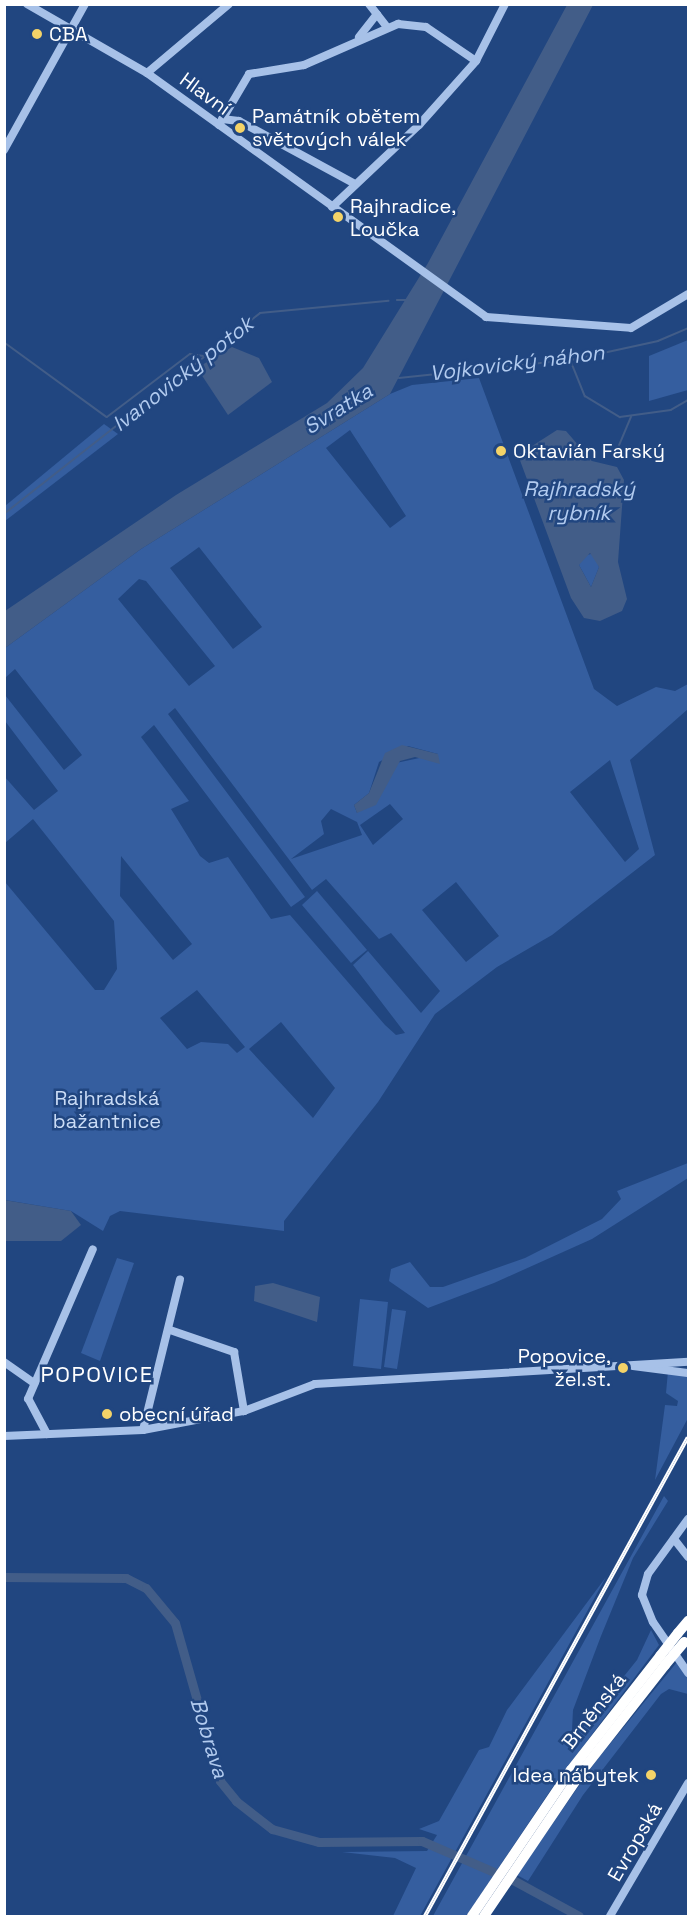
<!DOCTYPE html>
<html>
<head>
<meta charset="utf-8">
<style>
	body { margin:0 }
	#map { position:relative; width:693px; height:1921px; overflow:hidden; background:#214680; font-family:"Space Grotesk",sans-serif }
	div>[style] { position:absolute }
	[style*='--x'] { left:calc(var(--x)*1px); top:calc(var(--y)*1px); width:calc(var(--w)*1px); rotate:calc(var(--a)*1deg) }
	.green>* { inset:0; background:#355e9f }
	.water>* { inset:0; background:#425d88 }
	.stream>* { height:1.5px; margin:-0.75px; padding:0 0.75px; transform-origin:0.75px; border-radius:0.75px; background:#425d88 }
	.river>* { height:9px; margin:-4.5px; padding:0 4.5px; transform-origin:4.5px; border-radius:4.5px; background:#425d88 }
	.minor>* { height:8px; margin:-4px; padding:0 4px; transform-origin:4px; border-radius:4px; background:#a7c1e8 }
	.highway>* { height:10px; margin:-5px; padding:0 5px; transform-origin:5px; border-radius:5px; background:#fff }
	.rail>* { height:4px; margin-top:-2px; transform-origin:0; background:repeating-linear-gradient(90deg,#214680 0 4.5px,#fff 0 9px); box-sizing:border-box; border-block:2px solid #fff }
	.highway-bridge>* { height:10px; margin:-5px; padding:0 5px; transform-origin:5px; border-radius:5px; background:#fff }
	.dots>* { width:16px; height:16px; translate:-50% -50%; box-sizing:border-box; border:3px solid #214680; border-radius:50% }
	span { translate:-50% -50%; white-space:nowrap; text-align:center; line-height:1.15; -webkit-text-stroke:5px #214680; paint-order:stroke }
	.poi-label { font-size:20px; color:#fff }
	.left { translate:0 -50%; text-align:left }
	.right { translate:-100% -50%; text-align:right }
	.street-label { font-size:20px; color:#fff }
	.park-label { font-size:20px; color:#cadcf6 }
	.water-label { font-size:21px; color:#b2cbef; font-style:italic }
	.quarter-label { font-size:22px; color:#fff; letter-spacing:1.5px }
	.frame { position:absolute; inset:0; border:6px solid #fff; pointer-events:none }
</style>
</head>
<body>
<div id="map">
	<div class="green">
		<div style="clip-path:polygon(688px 340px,688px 390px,649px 401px,649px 356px)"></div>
		<div style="clip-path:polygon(evenodd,479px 378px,594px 689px,617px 706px,656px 687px,675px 691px,688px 684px,688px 709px,630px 760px,655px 855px,552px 935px,497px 967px,435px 1014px,378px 1102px,284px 1221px,284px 1231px,120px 1211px,110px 1216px,103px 1231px,71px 1211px,5px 1200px,5px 882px,95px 990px,104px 990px,117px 969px,114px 921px,33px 819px,5px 843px,4px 776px,34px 810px,58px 791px,5px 721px,5px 695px,64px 770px,82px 755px,15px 669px,5px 678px,5px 648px,141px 549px,390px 394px,412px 385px,479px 378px,350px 430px,406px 516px,390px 528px,326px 448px,350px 430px,479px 378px,199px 547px,262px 627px,233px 649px,170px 568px,199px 547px,479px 378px,139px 579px,146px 581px,215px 666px,189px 686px,118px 599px,139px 579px,479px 378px,175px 708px,312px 890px,326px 879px,379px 939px,391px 933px,440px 991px,421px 1013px,368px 951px,353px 965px,405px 1033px,396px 1035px,385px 1025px,290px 915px,271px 919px,228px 857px,209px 863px,200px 856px,171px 809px,189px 801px,141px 737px,154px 725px,291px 907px,305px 897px,168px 714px,175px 708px,479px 378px,408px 746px,438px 754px,396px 763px,357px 813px,354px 805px,369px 793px,379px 762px,408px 746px,479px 378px,610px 760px,639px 849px,625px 862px,570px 792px,610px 760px,479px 378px,390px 804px,403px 819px,373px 845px,360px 825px,390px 804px,479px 378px,331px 809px,357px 822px,362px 835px,291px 859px,324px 834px,321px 821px,331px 809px,479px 378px,121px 856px,192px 944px,173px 960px,120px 896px,121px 856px,479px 378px,456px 882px,499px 936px,466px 962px,422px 910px,456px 882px,479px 378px,197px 990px,245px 1047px,237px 1053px,228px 1044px,201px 1042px,187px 1049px,160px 1018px,197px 990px,479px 378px,281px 1022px,335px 1088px,313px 1118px,249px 1049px,281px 1022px)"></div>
		<div style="clip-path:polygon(104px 424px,118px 434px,5px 521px,5px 506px)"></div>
		<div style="clip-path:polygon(594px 553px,599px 567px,591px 587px,579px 565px,584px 556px)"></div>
		<div style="clip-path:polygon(317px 891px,367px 950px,351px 963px,302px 905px)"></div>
		<div style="clip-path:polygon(688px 1163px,688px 1178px,592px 1239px,494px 1283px,428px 1308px,389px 1281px,391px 1269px,410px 1262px,430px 1287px,443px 1287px,525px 1258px,602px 1219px,621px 1199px,617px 1191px)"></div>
		<div style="clip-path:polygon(117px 1258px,134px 1263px,100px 1361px,81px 1353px)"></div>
		<div style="clip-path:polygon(360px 1299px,388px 1302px,381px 1369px,353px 1366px)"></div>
		<div style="clip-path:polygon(392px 1309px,406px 1311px,397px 1369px,384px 1367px)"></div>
		<div style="clip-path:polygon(668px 1371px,688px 1374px,688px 1418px,655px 1480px,665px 1405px,677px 1406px,678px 1401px,666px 1393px)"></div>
		<div style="clip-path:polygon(664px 1496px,668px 1501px,633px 1558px,601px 1636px,573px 1710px,572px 1730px,584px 1726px,637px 1660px,651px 1630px,659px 1645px,554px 1785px,466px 1916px,433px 1916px)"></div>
		<div style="clip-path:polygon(606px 1577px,420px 1916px,393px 1916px,416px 1868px,395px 1858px,342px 1852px,427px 1851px,437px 1835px,419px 1829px,439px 1821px,479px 1750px,489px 1747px,507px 1710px)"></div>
		<div style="clip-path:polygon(677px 1662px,688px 1676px,688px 1694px,669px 1689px,661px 1694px,583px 1795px,528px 1881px,517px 1875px,596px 1761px)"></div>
	</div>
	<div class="water">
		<div style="clip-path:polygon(567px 5px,593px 5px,390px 394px,141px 549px,5px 648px,5px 611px,176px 495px,327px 403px,363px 368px,428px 263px)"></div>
		<div style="clip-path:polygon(232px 347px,259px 358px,272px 382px,228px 415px,197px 368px)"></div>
		<div style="clip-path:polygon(evenodd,557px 430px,566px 431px,592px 461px,617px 467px,624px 480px,618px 562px,627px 599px,622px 611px,600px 621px,584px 618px,571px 598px,518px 455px,557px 430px,590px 553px,599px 567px,591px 587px,579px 565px,590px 553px)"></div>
		<div style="clip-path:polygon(402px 745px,438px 754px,440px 764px,415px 757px,400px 761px,376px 805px,357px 813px,354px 805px,369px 793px,385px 753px)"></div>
		<div style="clip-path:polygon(4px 1200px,71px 1211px,81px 1225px,61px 1241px,5px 1241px)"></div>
		<div style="clip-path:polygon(273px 1283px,320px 1297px,317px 1322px,254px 1301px,255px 1286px)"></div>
	</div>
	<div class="stream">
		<div style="--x:397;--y:300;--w:11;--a:0"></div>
		<div style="--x:4;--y:342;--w:127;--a:36.1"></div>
		<div style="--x:107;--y:417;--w:104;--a:-37.2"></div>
		<div style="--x:190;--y:354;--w:15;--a:8"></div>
		<div style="--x:571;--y:361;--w:38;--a:68"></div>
		<div style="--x:585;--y:396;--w:41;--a:31"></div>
		<div style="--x:620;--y:417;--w:51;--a:-7.8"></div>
		<div style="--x:671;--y:410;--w:20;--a:-30"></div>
		<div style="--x:399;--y:378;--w:173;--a:-6"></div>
		<div style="--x:571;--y:360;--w:89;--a:-12.3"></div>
		<div style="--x:658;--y:341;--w:33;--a:-23"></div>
		<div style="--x:615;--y:455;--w:41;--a:-67.2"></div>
		<div style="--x:4;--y:514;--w:325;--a:-38.1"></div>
		<div style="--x:260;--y:313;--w:129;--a:-5.4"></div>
	</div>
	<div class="river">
		<div style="--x:4;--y:1577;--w:122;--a:0.5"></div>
		<div style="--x:126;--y:1578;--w:22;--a:27"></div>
		<div style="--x:146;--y:1588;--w:45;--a:50.4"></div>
		<div style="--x:175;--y:1623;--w:164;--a:74.1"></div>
		<div style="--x:220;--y:1781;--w:26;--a:51"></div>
		<div style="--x:236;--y:1801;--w:46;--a:37.9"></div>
		<div style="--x:272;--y:1829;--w:49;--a:15.5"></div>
		<div style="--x:319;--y:1842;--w:103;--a:-0.6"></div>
		<div style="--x:422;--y:1841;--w:78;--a:23.3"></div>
		<div style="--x:513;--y:1880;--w:75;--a:28.6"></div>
	</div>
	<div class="minor">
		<div style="--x:27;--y:4;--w:138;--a:29.9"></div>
		<div style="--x:147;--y:73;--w:418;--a:35.7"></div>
		<div style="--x:486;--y:317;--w:145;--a:4.3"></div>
		<div style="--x:631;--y:328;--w:66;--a:-30.8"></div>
		<div style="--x:369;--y:4;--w:29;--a:52"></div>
		<div style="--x:359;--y:37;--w:29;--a:-52"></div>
		<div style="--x:147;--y:73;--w:107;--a:-40.1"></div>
		<div style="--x:222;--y:119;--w:17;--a:7"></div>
		<div style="--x:239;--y:121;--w:130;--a:28.5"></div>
		<div style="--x:219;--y:125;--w:59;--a:-59.5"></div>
		<div style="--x:249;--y:74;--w:56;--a:-9.3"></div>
		<div style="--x:304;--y:65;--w:103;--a:-23.6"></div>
		<div style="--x:398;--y:24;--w:28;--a:6"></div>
		<div style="--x:426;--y:27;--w:60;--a:34.2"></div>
		<div style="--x:4;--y:150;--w:167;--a:-61"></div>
		<div style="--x:332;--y:207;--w:120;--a:-43.3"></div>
		<div style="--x:419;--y:125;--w:86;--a:-48.3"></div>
		<div style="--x:476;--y:61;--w:64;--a:-63"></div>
		<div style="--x:170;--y:1330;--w:68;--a:19"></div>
		<div style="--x:234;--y:1352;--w:60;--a:80.4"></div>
		<div style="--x:4;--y:1362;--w:37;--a:35"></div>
		<div style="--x:633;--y:1366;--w:55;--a:7.3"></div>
		<div style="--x:143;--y:1430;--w:155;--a:-76.2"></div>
		<div style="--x:47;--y:1434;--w:40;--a:-118"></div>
		<div style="--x:28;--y:1399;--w:163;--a:-66.6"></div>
		<div style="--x:4;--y:1436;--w:139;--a:-2.5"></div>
		<div style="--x:143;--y:1430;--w:103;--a:-10.7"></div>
		<div style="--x:244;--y:1411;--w:76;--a:-20.8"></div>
		<div style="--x:315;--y:1384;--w:374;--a:-3.4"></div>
		<div style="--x:688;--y:1519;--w:68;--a:126"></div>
		<div style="--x:648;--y:1574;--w:22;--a:106"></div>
		<div style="--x:642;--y:1595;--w:29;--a:68"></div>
		<div style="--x:653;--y:1622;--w:62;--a:55.5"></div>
		<div style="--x:674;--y:1539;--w:23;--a:52"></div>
		<div style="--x:610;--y:1916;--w:154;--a:-59.6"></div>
	</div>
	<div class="highway">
		<div style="--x:678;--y:1633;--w:16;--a:-50"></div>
		<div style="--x:472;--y:1916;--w:176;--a:-55.9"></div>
		<div style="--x:571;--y:1770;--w:145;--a:-52"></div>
		<div style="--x:484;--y:1916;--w:175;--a:-55.9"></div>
		<div style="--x:582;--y:1771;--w:135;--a:-51.9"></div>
	</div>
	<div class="rail">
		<div style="--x:425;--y:1916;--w:546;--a:-61.23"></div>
	</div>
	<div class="highway-bridge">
		<div style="--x:660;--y:1656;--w:29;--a:-52"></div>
		<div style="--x:665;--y:1665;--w:30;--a:-50"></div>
	</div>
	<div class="dots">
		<div style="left:37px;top:34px;background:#f4d368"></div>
		<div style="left:240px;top:128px;background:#f4d368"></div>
		<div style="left:338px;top:217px;background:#f4d368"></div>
		<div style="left:501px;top:451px;background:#f4d368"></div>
		<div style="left:623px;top:1368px;background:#f4d368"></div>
		<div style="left:107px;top:1414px;background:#f4d368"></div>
		<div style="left:651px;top:1775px;background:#f4d368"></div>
	</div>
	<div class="poi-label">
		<span class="left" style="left:49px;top:34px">CBA</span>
		<span class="left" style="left:252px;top:128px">Památník obětem<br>světových válek</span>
		<span class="left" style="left:350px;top:218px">Rajhradice,<br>Loučka</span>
		<span class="left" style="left:513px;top:451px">Oktavián Farský</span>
		<span class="right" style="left:611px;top:1368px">Popovice,<br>žel.st.</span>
		<span class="left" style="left:119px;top:1414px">obecní úřad</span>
		<span class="right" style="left:639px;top:1775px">Idea nábytek</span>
	</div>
	<div class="street-label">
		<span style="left:205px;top:94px;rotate:36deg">Hlavní</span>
		<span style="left:594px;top:1711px;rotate:-52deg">Brněnská</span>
		<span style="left:635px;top:1842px;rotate:-60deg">Evropská</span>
	</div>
	<div class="park-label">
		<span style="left:107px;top:1110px">Rajhradská<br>bažantnice</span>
	</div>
	<div class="water-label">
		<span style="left:517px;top:363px;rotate:-7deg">Vojkovický náhon</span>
		<span style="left:183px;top:374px;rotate:-38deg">Ivanovický potok</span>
		<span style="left:338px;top:409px;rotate:-32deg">Svratka</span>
		<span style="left:579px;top:501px">Rajhradský<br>rybník</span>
		<span style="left:209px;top:1738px;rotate:73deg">Bobrava</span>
	</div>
	<div class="quarter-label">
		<span style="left:97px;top:1375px">POPOVICE</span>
	</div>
	<div class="frame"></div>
</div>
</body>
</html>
